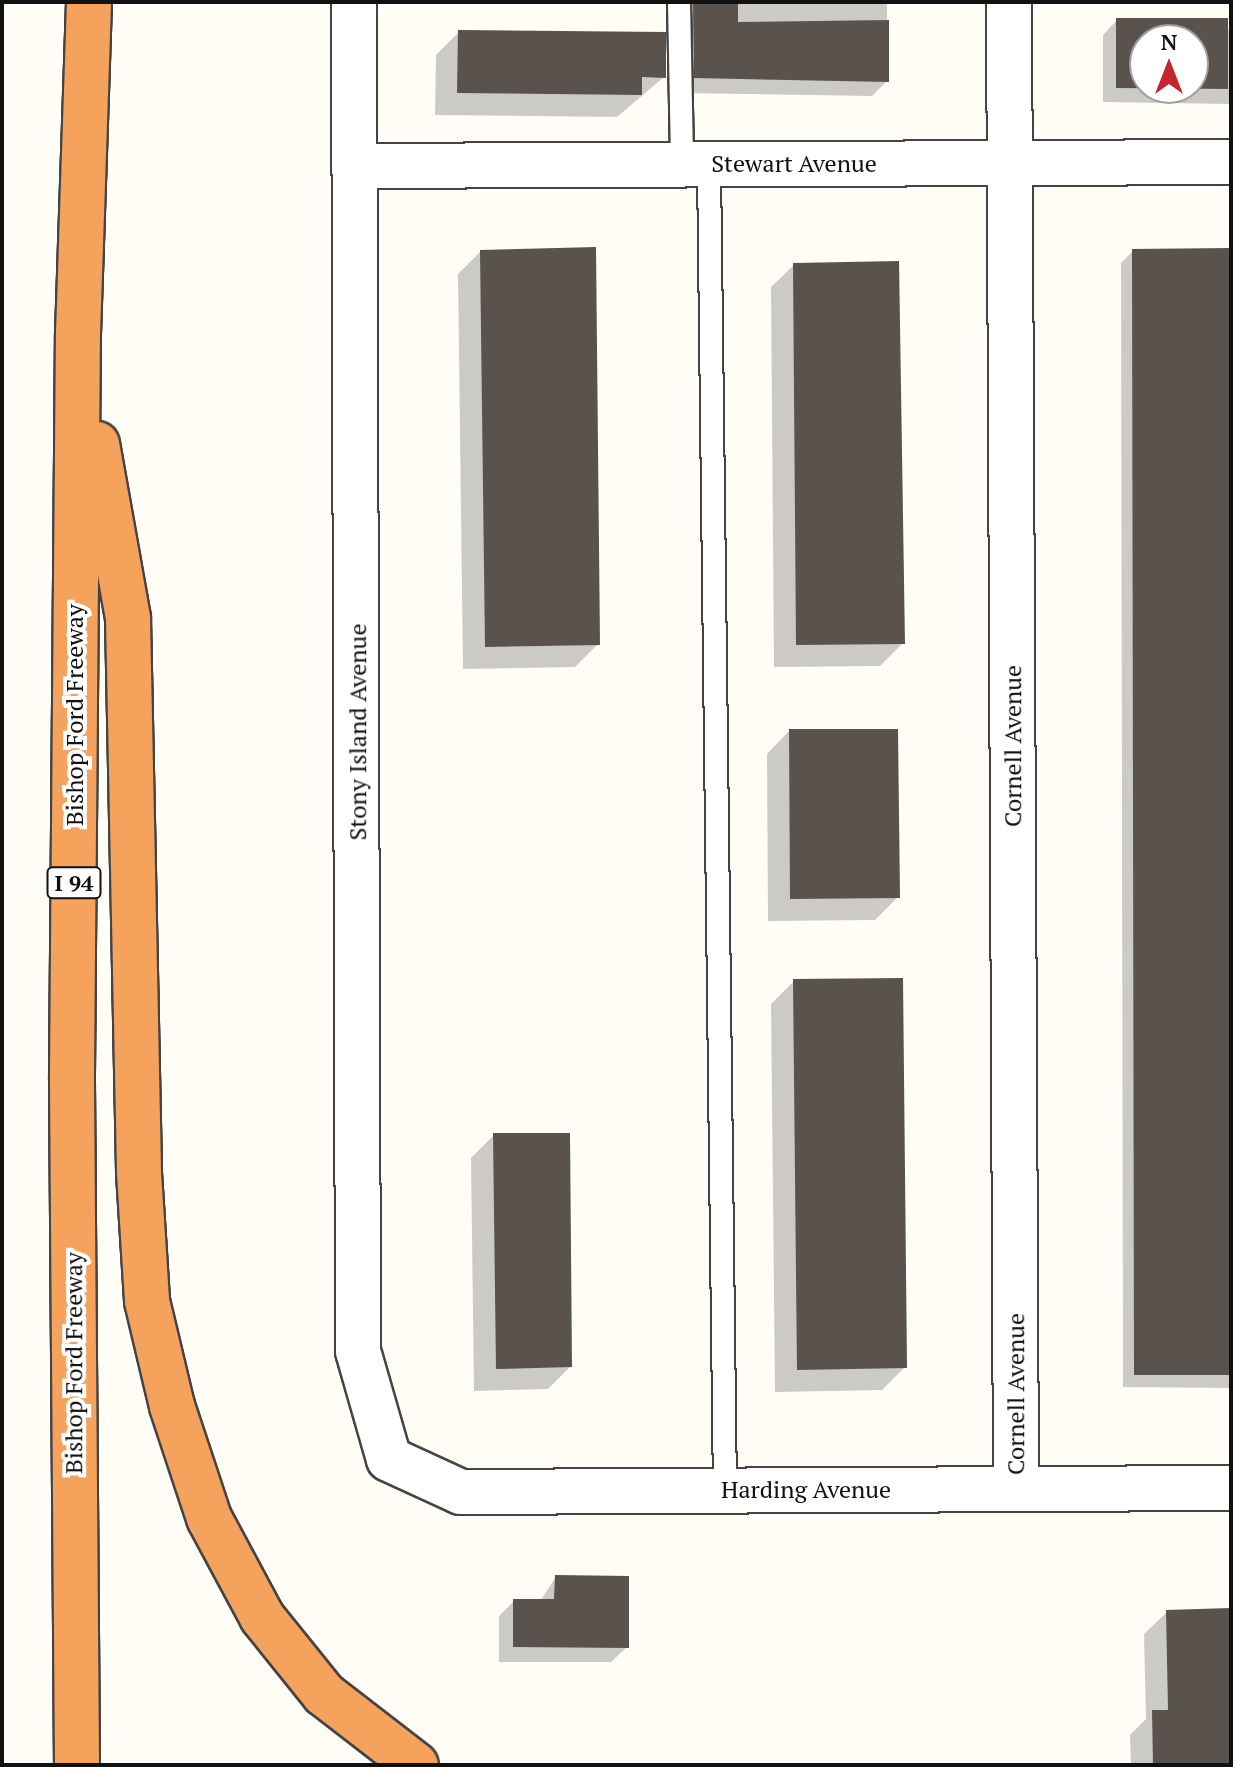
<!DOCTYPE html>
<html>
<head>
<meta charset="utf-8">
<style>
	body { margin:0 }
	#map { position:relative; width:1233px; height:1767px; overflow:hidden; background:#fffdf5; font-family:"PT Serif",serif }
	div>[style] { position:absolute }
	[style*='--x'] { left:calc(var(--x)*1px); top:calc(var(--y)*1px); width:calc(var(--w)*1px); rotate:calc(var(--a)*1deg) }
	.shadow>* { inset:0; background:#0003 }
	.building>* { inset:0; background:#5a524d }
	.roads { filter:drop-shadow(2px 0 #444) drop-shadow(-2px 0 #444) drop-shadow(0 2px #444) drop-shadow(0 -2px #444) }
	.service>* { height:22px; margin:-11px; padding:0 11px; transform-origin:11px; border-radius:11px; background:#fff }
	.minor>* { height:44px; margin:-22px; padding:0 22px; transform-origin:22px; border-radius:22px; background:#fff }
	.motorway>* { height:44px; margin:-22px; padding:0 22px; transform-origin:22px; border-radius:22px; background:#f5a25d }
	span { translate:-50% -50%; white-space:nowrap; text-align:center; line-height:1.15; -webkit-text-stroke:8px #fff; paint-order:stroke }
	.shield-label span { padding:2px 6px; background:#fff; border:2px solid; border-radius:6px; -webkit-text-stroke-width:0 }
	.shield-label { font-size:22px; color:#111; font-weight:700 }
	.street-label { font-size:24px; color:#111 }
	.frame { position:absolute; inset:0; border:4px solid #111; pointer-events:none }
	.north { position:absolute; left:1129px; top:24px; width:80px; height:80px; box-sizing:border-box; background:#fff; border:2px solid #a0a0a0; border-radius:50%; rotate:0deg; font-size:22px; font-weight:700; line-height:32px; text-align:center; color:#111 }
	.north::after { content:''; display:block; margin:auto; width:28px; height:36px; background:#c4262e; clip-path:polygon(50% 0,100% 100%,50% 72%,0 100%) }
</style>
</head>
<body>
<div id="map">
	<div class="shadow">
		<div style="clip-path:polygon(677px 2px,887px 2px,887px 81px,872px 96px,680px 93px)"></div>
		<div style="clip-path:polygon(evenodd,1117px 20px,1231px 30px,1231px 104px,1103px 102px,1103px 35px,1117px 20px,1145px 40px,1193px 40px,1193px 88px,1145px 88px,1145px 40px)"></div>
		<div style="clip-path:polygon(459px 32px,664px 77px,617px 117px,435px 115px,436px 55px)"></div>
		<div style="clip-path:polygon(481px 251px,598px 644px,575px 667px,463px 669px,458px 274px)"></div>
		<div style="clip-path:polygon(1133px 251px,1231px 260px,1231px 1388px,1123px 1387px,1121px 263px)"></div>
		<div style="clip-path:polygon(794px 265px,903px 643px,880px 666px,774px 667px,771px 287px)"></div>
		<div style="clip-path:polygon(789px 731px,898px 897px,875px 920px,768px 921px,767px 754px)"></div>
		<div style="clip-path:polygon(794px 981px,905px 1367px,882px 1390px,775px 1392px,771px 1004px)"></div>
		<div style="clip-path:polygon(494px 1135px,570px 1367px,548px 1389px,474px 1391px,471px 1158px)"></div>
		<div style="clip-path:polygon(556px 1577px,627px 1647px,611px 1662px,499px 1662px,499px 1616px,514px 1601px,540px 1601px)"></div>
		<div style="clip-path:polygon(1231px 1610px,1231px 1765px,1131px 1765px,1130px 1735px,1146px 1719px,1144px 1634px,1167px 1612px)"></div>
	</div>
	<div class="building">
		<div style="clip-path:polygon(693px 2px,738px 2px,738px 22px,889px 20px,889px 82px,694px 78px)"></div>
		<div style="clip-path:polygon(evenodd,1116px 18px,1228px 18px,1228px 89px,1116px 88px,1116px 18px,1145px 40px,1193px 40px,1193px 88px,1145px 88px,1145px 40px)"></div>
		<div style="clip-path:polygon(458px 30px,666px 32px,666px 78px,642px 77px,642px 95px,457px 93px)"></div>
		<div style="clip-path:polygon(596px 247px,600px 645px,485px 647px,480px 250px)"></div>
		<div style="clip-path:polygon(1231px 248px,1231px 1375px,1134px 1375px,1132px 249px)"></div>
		<div style="clip-path:polygon(899px 261px,905px 644px,796px 645px,793px 263px)"></div>
		<div style="clip-path:polygon(789px 729px,898px 729px,900px 898px,790px 899px)"></div>
		<div style="clip-path:polygon(903px 978px,907px 1368px,797px 1370px,793px 979px)"></div>
		<div style="clip-path:polygon(493px 1133px,570px 1133px,572px 1367px,496px 1369px)"></div>
		<div style="clip-path:polygon(555px 1575px,629px 1576px,629px 1648px,513px 1647px,513px 1599px,554px 1599px)"></div>
		<div style="clip-path:polygon(1231px 1608px,1231px 1765px,1153px 1765px,1152px 1710px,1168px 1710px,1166px 1610px)"></div>
	</div>
	<div class="roads">
		<div class="service">
			<div style="--x:679;--y:2;--w:163;--a:88.9"></div>
			<div style="--x:709;--y:165;--w:1326;--a:89.31"></div>
		</div>
		<div class="minor">
			<div style="--x:354;--y:2;--w:1349;--a:89.83"></div>
			<div style="--x:358;--y:1351;--w:112;--a:74"></div>
			<div style="--x:389;--y:1459;--w:79;--a:24.6"></div>
			<div style="--x:461;--y:1492;--w:770;--a:-0.3"></div>
			<div style="--x:1009;--y:2;--w:1487;--a:89.73"></div>
			<div style="--x:357;--y:166;--w:874;--a:-0.26"></div>
		</div>
		<div class="motorway">
			<div style="--x:97;--y:444;--w:177;--a:79.9"></div>
			<div style="--x:128;--y:618;--w:555;--a:88.86"></div>
			<div style="--x:139;--y:1173;--w:128;--a:86.4"></div>
			<div style="--x:147;--y:1301;--w:108;--a:76.6"></div>
			<div style="--x:172;--y:1406;--w:118;--a:71.7"></div>
			<div style="--x:209;--y:1518;--w:112;--a:61.8"></div>
			<div style="--x:262;--y:1617;--w:99;--a:51.2"></div>
			<div style="--x:324;--y:1694;--w:116;--a:37.7"></div>
			<div style="--x:77;--y:1765;--w:690;--a:-90.42"></div>
			<div style="--x:72;--y:1075;--w:741;--a:-89.54"></div>
			<div style="--x:78;--y:334;--w:332;--a:-88.1"></div>
		</div>
	</div>
	<div class="shield-label">
		<span style="left:74px;top:883px">I 94</span>
	</div>
	<div class="street-label">
		<span style="left:794px;top:164px">Stewart Avenue</span>
		<span style="left:75px;top:715px;rotate:-90deg">Bishop Ford Freeway</span>
		<span style="left:358px;top:732px;rotate:-90deg">Stony Island Avenue</span>
		<span style="left:1013px;top:746px;rotate:-90deg">Cornell Avenue</span>
		<span style="left:74px;top:1363px;rotate:-90deg">Bishop Ford Freeway</span>
		<span style="left:1016px;top:1394px;rotate:-90deg">Cornell Avenue</span>
		<span style="left:806px;top:1490px">Harding Avenue</span>
	</div>
	<div class="frame"></div>
	<div class="north">N</div>
</div>
</body>
</html>
